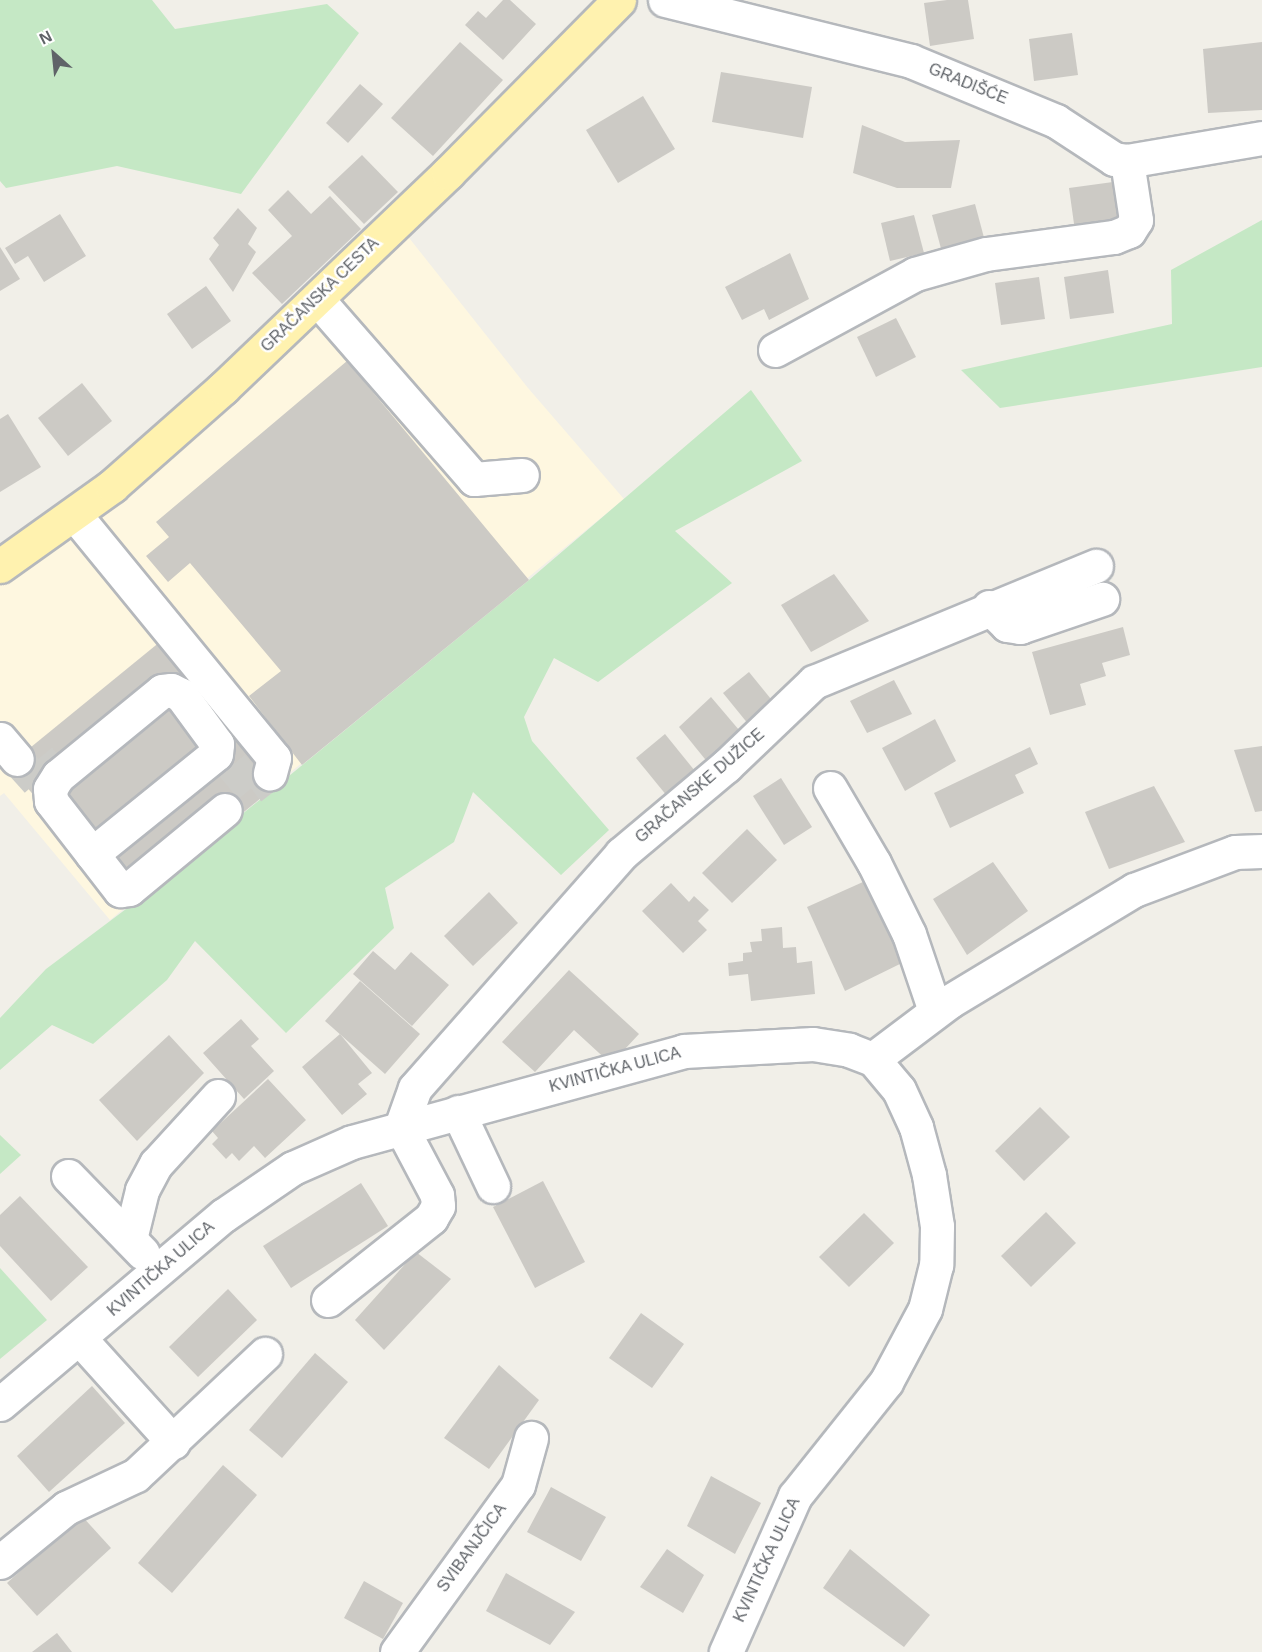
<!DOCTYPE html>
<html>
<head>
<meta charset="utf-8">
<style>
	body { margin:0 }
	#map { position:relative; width:1262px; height:1652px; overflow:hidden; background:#f1efe8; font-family:Arial,sans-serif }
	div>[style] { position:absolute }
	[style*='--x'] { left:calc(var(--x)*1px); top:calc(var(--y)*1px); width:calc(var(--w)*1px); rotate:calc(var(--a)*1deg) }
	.commercial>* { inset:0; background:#fef7e0 }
	.green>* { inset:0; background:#c5e8c5 }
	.building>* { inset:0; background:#cccac5 }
	.minor-tunnel>* { height:33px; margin-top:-16.5px; transform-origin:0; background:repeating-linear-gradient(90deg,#ccccc8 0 33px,transparent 0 49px) }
	.roads { filter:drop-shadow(2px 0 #b5b8bc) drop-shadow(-2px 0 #b5b8bc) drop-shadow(0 2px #b5b8bc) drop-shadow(0 -2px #b5b8bc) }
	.minor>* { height:33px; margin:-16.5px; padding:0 16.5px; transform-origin:16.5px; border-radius:16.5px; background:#fff }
	.major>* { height:33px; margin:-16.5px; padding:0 16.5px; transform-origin:16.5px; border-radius:16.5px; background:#fff2af }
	span { translate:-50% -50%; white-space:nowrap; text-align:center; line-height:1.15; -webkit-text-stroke:5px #fff; paint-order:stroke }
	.street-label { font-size:16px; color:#5f6368 }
	.north { position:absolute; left:24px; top:24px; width:60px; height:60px; -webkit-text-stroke:4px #fff; paint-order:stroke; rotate:333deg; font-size:16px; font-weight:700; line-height:24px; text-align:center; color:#5f6368 }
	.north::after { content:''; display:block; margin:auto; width:21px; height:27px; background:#5f6368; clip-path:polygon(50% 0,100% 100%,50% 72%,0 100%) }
</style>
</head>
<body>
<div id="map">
	<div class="commercial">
		<div style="clip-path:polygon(406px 234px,528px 388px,624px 499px,110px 920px,4px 793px,0 796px,0 579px)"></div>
	</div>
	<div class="green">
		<div style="clip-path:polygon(0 0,152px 0,175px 29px,327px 4px,359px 33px,241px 194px,117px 166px,6px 188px,0 181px)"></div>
		<div style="clip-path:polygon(1262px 220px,1262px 367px,1000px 408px,961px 370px,1172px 324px,1171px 270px)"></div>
		<div style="clip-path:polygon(751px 390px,802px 461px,675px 531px,732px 583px,598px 682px,554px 658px,524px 717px,532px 741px,609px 830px,561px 875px,473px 792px,454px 842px,385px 888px,394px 928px,286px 1033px,195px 941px,167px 980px,93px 1044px,52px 1025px,0 1070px,0 1018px,46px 969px,126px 909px,529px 580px)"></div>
		<div style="clip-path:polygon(0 1135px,21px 1155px,0 1174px)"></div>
		<div style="clip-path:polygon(0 1268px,47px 1320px,0 1359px)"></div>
	</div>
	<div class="building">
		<div style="clip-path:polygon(503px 0,510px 0,536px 24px,503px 60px,465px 25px,478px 11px,486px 18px)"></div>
		<div style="clip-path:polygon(947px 0,968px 0,974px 39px,930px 46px,924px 3px)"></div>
		<div style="clip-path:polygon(1072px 33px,1078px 75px,1034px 81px,1029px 39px)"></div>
		<div style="clip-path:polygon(460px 42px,503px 80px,433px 156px,391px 118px)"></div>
		<div style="clip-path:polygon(1262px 42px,1262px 110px,1208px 113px,1203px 49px)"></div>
		<div style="clip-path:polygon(721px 72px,812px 87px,803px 138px,712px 122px)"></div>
		<div style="clip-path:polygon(360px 84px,383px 104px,348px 143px,326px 123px)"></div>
		<div style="clip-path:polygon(643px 96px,675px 149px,618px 183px,586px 130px)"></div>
		<div style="clip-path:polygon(862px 125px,905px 142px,960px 140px,951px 188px,897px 188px,853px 173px)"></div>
		<div style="clip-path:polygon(362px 155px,398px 192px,364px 224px,328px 187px)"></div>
		<div style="clip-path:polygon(1113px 182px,1119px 225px,1075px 231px,1069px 188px)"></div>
		<div style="clip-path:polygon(288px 190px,311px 214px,330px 196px,361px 229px,282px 304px,252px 273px,292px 236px,268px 210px)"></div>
		<div style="clip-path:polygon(975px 204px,986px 245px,943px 256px,932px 215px)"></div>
		<div style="clip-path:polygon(238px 208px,257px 228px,248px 244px,256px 252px,233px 292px,209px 259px,219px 245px,213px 238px)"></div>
		<div style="clip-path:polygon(60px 214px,86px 256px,44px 282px,28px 256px,15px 264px,5px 248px)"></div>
		<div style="clip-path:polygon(914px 215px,924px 253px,890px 261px,881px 223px)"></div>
		<div style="clip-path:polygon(0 247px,20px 279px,0 291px)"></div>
		<div style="clip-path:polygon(790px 253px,809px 299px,769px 320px,764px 309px,742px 320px,725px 287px)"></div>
		<div style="clip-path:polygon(1108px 270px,1114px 313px,1070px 319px,1064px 277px)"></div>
		<div style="clip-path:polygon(1039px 277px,1045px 319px,1001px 325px,995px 283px)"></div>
		<div style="clip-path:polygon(206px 286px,231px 321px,192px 349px,167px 314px)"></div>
		<div style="clip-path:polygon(896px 318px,916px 357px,876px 377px,857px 337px)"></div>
		<div style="clip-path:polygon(347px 361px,529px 580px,302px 765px,249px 696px,281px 671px,190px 563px,168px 582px,146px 556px,169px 537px,156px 522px)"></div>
		<div style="clip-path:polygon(82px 383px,112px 421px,68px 456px,38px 418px)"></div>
		<div style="clip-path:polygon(8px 414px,41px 467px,0 492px,0 419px)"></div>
		<div style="clip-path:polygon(834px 574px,869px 621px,811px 652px,781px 605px)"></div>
		<div style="clip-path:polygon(1123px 627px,1130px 655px,1102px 663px,1106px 676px,1080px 684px,1086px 705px,1050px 715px,1032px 652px)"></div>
		<div style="clip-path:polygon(161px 641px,278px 784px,126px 909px,9px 765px)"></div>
		<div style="clip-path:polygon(749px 672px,775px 704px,749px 725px,723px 693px)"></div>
		<div style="clip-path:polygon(894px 680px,912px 714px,867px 733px,850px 701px)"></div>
		<div style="clip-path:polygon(711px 697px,745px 737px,709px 764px,679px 727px)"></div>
		<div style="clip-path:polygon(935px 719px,956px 761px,905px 791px,882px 748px)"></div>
		<div style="clip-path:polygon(665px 734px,695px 771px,667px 796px,636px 758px)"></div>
		<div style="clip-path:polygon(1262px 746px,1262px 811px,1255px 812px,1234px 750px)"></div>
		<div style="clip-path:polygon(1030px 747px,1038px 764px,1015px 775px,1024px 793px,950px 828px,934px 793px)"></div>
		<div style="clip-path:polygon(781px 778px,812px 827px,784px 845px,753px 796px)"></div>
		<div style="clip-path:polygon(1154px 786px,1185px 842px,1109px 869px,1085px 812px)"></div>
		<div style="clip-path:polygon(747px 829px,777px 860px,732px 903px,702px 873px)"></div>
		<div style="clip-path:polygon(993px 862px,1028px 911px,967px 955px,933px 899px)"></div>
		<div style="clip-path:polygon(863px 882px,906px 961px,845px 991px,807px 907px)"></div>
		<div style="clip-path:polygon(671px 883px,689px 902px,694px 896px,709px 910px,698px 921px,707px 930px,683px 953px,642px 911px)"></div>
		<div style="clip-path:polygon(489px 892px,518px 923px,473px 966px,444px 936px)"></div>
		<div style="clip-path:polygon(782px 927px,783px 948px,796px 947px,797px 963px,812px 961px,815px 994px,751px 1001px,748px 974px,729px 976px,728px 963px,743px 961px,743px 953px,752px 952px,750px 942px,762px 941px,761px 929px)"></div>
		<div style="clip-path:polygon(373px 951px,395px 970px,411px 952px,449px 985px,412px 1026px,353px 974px)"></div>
		<div style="clip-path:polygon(569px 970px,639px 1034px,611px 1064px,574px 1030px,535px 1072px,502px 1042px)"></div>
		<div style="clip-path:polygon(360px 981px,420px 1034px,385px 1074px,325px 1021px)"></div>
		<div style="clip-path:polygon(241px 1019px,259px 1039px,251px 1046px,274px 1071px,244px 1099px,203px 1053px)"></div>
		<div style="clip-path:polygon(340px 1034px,372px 1073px,358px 1084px,367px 1094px,342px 1115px,302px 1067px)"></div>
		<div style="clip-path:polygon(169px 1035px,204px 1073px,137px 1141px,99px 1100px)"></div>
		<div style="clip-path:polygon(268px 1079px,306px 1120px,265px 1158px,254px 1146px,239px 1161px,232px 1153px,226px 1159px,212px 1144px,218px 1138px,212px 1131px)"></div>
		<div style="clip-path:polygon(1040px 1107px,1070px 1137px,1024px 1181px,995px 1151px)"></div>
		<div style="clip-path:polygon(543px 1181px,585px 1262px,535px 1288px,493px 1207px)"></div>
		<div style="clip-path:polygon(361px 1183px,388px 1226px,291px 1288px,263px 1246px)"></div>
		<div style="clip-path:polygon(20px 1196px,88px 1267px,51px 1301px,0 1246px,0 1215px)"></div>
		<div style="clip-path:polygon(1046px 1212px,1076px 1243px,1031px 1287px,1001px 1256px)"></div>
		<div style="clip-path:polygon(864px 1213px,894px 1243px,849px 1287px,819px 1257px)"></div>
		<div style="clip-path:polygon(416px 1252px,451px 1279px,384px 1350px,355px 1320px)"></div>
		<div style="clip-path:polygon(228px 1289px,257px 1320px,198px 1377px,169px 1347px)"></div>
		<div style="clip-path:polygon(641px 1313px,684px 1344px,652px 1388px,609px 1358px)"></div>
		<div style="clip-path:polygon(315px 1353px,348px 1382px,282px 1458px,249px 1430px)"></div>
		<div style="clip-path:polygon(499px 1365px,539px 1400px,489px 1469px,444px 1438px)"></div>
		<div style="clip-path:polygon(92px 1386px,125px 1423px,49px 1492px,17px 1456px)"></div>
		<div style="clip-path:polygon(223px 1465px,257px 1495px,172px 1593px,138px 1563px)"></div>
		<div style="clip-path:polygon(711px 1476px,761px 1503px,735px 1554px,687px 1526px)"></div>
		<div style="clip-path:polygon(551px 1487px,606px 1517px,581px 1561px,527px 1532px)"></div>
		<div style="clip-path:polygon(81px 1515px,111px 1548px,37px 1616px,7px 1583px)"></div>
		<div style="clip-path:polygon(667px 1549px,704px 1575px,683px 1613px,640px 1587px)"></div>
		<div style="clip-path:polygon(850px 1549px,930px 1615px,904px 1647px,823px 1588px)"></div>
		<div style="clip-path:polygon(506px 1573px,575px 1612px,550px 1645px,486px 1611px)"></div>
		<div style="clip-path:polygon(364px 1581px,403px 1603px,383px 1639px,344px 1618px)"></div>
		<div style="clip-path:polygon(57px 1633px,72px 1652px,32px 1652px)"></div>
	</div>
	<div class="minor-tunnel">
		<div style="--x:201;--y:727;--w:79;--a:50.7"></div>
		<div style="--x:251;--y:788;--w:24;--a:-38"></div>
		<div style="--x:17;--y:759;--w:30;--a:48"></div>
		<div style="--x:37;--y:781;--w:44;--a:-39.5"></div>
	</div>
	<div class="roads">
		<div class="minor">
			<div style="--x:665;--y:0;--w:253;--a:13.9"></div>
			<div style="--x:911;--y:61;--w:157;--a:22.5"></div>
			<div style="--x:1056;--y:121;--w:69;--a:33.2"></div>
			<div style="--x:1114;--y:159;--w:13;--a:9"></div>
			<div style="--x:1127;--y:161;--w:137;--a:-9.7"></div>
			<div style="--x:317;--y:299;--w:239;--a:48.9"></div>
			<div style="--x:474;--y:479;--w:48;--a:-4.8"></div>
			<div style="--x:775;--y:350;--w:159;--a:-28.5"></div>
			<div style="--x:915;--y:274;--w:74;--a:-15.7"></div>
			<div style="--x:986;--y:254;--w:129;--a:-7.6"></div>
			<div style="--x:1114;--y:237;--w:16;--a:-22"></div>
			<div style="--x:1129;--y:231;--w:13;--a:-58"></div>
			<div style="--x:1136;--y:220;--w:60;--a:-98.7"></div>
			<div style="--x:75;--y:515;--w:314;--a:50.7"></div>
			<div style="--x:274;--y:758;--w:16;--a:105"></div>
			<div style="--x:989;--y:607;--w:25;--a:45"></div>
			<div style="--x:1007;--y:625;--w:13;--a:9"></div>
			<div style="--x:1020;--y:627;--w:87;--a:-18.9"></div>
			<div style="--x:0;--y:739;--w:26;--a:50"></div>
			<div style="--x:830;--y:788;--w:87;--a:59.6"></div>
			<div style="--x:874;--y:863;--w:79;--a:63.8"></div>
			<div style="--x:909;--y:934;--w:81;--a:71.3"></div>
			<div style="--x:92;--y:854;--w:159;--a:-38.9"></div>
			<div style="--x:216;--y:754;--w:10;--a:-84"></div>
			<div style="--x:217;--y:744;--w:61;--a:-126.3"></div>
			<div style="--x:181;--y:695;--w:11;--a:-153"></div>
			<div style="--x:171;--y:690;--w:9;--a:174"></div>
			<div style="--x:162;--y:691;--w:134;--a:140.7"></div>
			<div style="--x:58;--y:776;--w:15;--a:122"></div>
			<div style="--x:50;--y:789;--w:12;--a:85"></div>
			<div style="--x:51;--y:801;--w:113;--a:52.2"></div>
			<div style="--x:120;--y:890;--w:9;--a:-6"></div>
			<div style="--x:129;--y:889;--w:124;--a:-39.5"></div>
			<div style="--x:873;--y:1059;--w:96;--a:-37"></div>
			<div style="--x:950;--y:1001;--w:215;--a:-31.1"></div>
			<div style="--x:1134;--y:890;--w:108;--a:-20.6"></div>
			<div style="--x:1235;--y:852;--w:27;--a:-2"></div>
			<div style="--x:458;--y:1112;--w:82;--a:64.7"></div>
			<div style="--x:68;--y:1176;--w:107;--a:45.8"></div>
			<div style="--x:130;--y:1239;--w:50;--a:-76.2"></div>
			<div style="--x:142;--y:1190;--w:30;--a:-62"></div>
			<div style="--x:156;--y:1164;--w:92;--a:-47.6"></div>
			<div style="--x:328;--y:1300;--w:132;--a:-38.5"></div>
			<div style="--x:431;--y:1218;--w:14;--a:-60"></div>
			<div style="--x:438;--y:1206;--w:11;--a:-95"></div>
			<div style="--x:437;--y:1195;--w:77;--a:-117.9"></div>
			<div style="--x:401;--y:1127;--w:41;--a:-70.3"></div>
			<div style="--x:415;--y:1088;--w:312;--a:-48.6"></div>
			<div style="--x:621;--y:854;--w:137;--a:-40"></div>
			<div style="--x:726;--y:766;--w:122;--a:-43.7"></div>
			<div style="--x:814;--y:682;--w:305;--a:-22.4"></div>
			<div style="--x:80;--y:1339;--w:139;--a:47.9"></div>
			<div style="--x:0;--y:1404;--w:293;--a:-40.2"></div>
			<div style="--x:224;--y:1215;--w:83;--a:-34.3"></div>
			<div style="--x:293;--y:1168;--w:64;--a:-23.8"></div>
			<div style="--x:352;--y:1142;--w:344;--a:-15.3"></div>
			<div style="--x:684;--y:1051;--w:129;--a:-3.1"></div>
			<div style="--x:813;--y:1044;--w:36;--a:9"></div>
			<div style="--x:849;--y:1050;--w:26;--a:21"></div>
			<div style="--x:873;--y:1059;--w:40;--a:50"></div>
			<div style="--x:899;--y:1090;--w:41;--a:65.3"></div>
			<div style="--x:916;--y:1127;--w:50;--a:74.8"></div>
			<div style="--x:929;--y:1175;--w:52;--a:81.1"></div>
			<div style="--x:937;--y:1226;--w:39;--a:91"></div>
			<div style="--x:936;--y:1265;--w:45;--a:104"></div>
			<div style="--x:925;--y:1309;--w:83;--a:118.1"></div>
			<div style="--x:886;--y:1382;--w:146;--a:128.6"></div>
			<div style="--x:795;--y:1496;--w:171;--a:113.9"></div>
			<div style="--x:0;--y:1562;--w:85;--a:-39.3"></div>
			<div style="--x:66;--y:1508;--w:77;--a:-25.2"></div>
			<div style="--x:136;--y:1475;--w:177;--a:-43.2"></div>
			<div style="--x:397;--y:1652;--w:206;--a:-54.1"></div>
			<div style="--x:518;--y:1485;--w:49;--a:-74.5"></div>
		</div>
		<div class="major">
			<div style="--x:0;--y:566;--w:138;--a:-35.5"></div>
			<div style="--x:112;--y:486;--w:148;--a:-41.4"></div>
			<div style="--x:223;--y:388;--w:311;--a:-43.7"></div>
			<div style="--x:448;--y:173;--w:243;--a:-45.3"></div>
		</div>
	</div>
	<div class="street-label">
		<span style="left:968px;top:84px;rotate:22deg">GRADIŠĆE</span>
		<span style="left:320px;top:295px;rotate:-44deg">GRAČANSKA CESTA</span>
		<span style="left:700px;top:786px;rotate:-41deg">GRAČANSKE DUŽICE</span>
		<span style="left:615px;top:1070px;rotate:-15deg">KVINTIČKA ULICA</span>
		<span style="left:161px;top:1269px;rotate:-41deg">KVINTIČKA ULICA</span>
		<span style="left:472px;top:1548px;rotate:-54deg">SVIBANJČICA</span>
		<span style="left:767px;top:1560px;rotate:-65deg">KVINTIČKA ULICA</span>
	</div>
	<div class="north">N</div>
</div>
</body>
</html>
